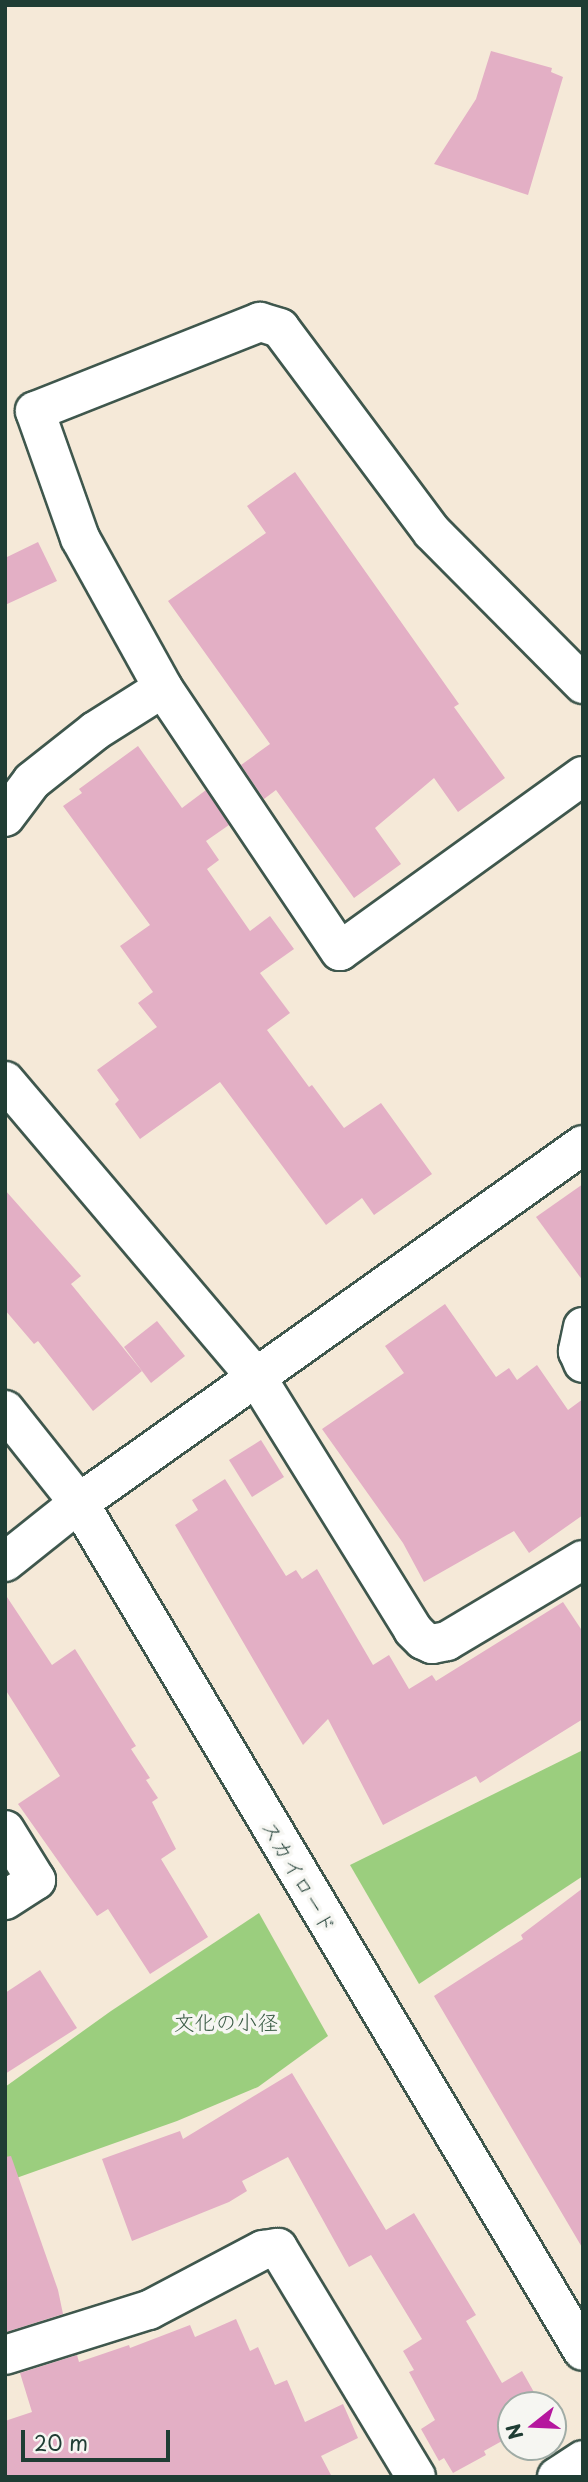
<!DOCTYPE html>
<html>
<head>
<meta charset="utf-8">
<style>
	body { margin:0 }
	#map { position:relative; width:588px; height:2482px; overflow:hidden; background:#f5e9d8; font-family:"Playpen Sans","Klee One",sans-serif }
	div>[style] { position:absolute }
	[style*='--x'] { left:calc(var(--x)*1px); top:calc(var(--y)*1px); width:calc(var(--w)*1px); rotate:calc(var(--a)*1deg) }
	.green>* { inset:0; background:#9bce7e }
	.building>* { inset:0; background:#e3afc5 }
	.roads { filter:drop-shadow(2px 0 #3f574d) drop-shadow(-2px 0 #3f574d) drop-shadow(0 2px #3f574d) drop-shadow(0 -2px #3f574d) }
	.minor>* { height:38px; margin:-19px; padding:0 19px; transform-origin:19px; border-radius:19px; background:#fff }
	span { translate:-50% -50%; white-space:nowrap; text-align:center; line-height:1.15; -webkit-text-stroke:7px #f6f6f2; paint-order:stroke }
	.street-label { font-size:21px; color:#1f3d34 }
	.park-label { font-size:21px; color:#385a43 }
	.frame { position:absolute; inset:0; border:7px solid #1f3d34; pointer-events:none }
	.north { position:absolute; left:497px; top:2391px; width:70px; height:70px; box-sizing:border-box; background:#f6f6f2; border:2px solid #a0aca6; border-radius:50%; rotate:252deg; font-size:19px; font-weight:700; line-height:28px; text-align:center; color:#1f3d34 }
	.north::after { content:''; display:block; margin:auto; width:24px; height:32px; background:#b5179e; clip-path:polygon(50% 0,100% 100%,50% 72%,0 100%) }
	.scale { position:absolute; left:21px; top:2430px; width:149px; height:32px; box-sizing:border-box; border:4px solid #1f3d34; border-top:0; padding-left:9px; font-size:21px; line-height:24px; white-space:nowrap; color:#1f3d34; -webkit-text-stroke:5px #f6f6f2; paint-order:stroke }
</style>
</head>
<body>
<div id="map">
	<div class="green">
		<div style="clip-path:polygon(583px 1750px,583px 1876px,419px 1984px,350px 1865px)"></div>
		<div style="clip-path:polygon(259px 1913px,328px 2036px,258px 2087px,177px 2121px,5px 2182px,5px 2087px,111px 2011px)"></div>
	</div>
	<div class="building">
		<div style="clip-path:polygon(491px 51px,552px 68px,551px 72px,563px 77px,528px 195px,434px 164px,476px 99px)"></div>
		<div style="clip-path:polygon(295px 472px,459px 704px,454px 707px,505px 778px,458px 812px,434px 778px,375px 828px,401px 864px,354px 898px,276px 790px,264px 799px,241px 765px,270px 744px,168px 601px,266px 533px,247px 506px)"></div>
		<div style="clip-path:polygon(38px 542px,57px 581px,5px 605px,5px 558px)"></div>
		<div style="clip-path:polygon(138px 746px,182px 808px,206px 790px,229px 825px,206px 841px,219px 860px,207px 869px,250px 931px,270px 916px,294px 949px,260px 973px,290px 1013px,267px 1030px,309px 1087px,312px 1085px,344px 1128px,381px 1103px,432px 1174px,374px 1215px,362px 1198px,326px 1225px,220px 1082px,140px 1139px,115px 1104px,119px 1100px,97px 1070px,157px 1027px,138px 1003px,153px 992px,120px 946px,150px 925px,63px 806px,82px 793px,79px 789px)"></div>
		<div style="clip-path:polygon(583px 1184px,583px 1281px,536px 1217px)"></div>
		<div style="clip-path:polygon(5px 1190px,81px 1276px,71px 1284px,142px 1371px,93px 1411px,38px 1341px,34px 1344px,5px 1310px)"></div>
		<div style="clip-path:polygon(445px 1304px,496px 1377px,509px 1368px,517px 1380px,537px 1365px,568px 1410px,583px 1399px,583px 1515px,529px 1553px,514px 1531px,424px 1582px,403px 1543px,322px 1429px,404px 1373px,385px 1346px)"></div>
		<div style="clip-path:polygon(157px 1321px,185px 1356px,151px 1383px,124px 1347px)"></div>
		<div style="clip-path:polygon(261px 1440px,284px 1477px,252px 1497px,229px 1460px)"></div>
		<div style="clip-path:polygon(225px 1479px,286px 1576px,296px 1570px,302px 1579px,317px 1569px,373px 1665px,389px 1655px,409px 1689px,432px 1675px,436px 1681px,563px 1602px,583px 1632px,583px 1719px,480px 1783px,476px 1776px,383px 1825px,328px 1719px,303px 1745px,175px 1525px,198px 1510px,192px 1500px)"></div>
		<div style="clip-path:polygon(5px 1594px,52px 1665px,75px 1649px,136px 1746px,131px 1749px,150px 1778px,146px 1780px,158px 1798px,152px 1802px,176px 1849px,161px 1859px,208px 1937px,150px 1974px,108px 1909px,97px 1916px,18px 1804px,60px 1776px,5px 1689px)"></div>
		<div style="clip-path:polygon(583px 1888px,583px 2249px,434px 1996px,523px 1939px,521px 1935px)"></div>
		<div style="clip-path:polygon(40px 1970px,77px 2028px,5px 2074px,5px 1993px)"></div>
		<div style="clip-path:polygon(292px 2073px,386px 2230px,414px 2213px,476px 2315px,466px 2321px,502px 2383px,522px 2371px,539px 2401px,532px 2405px,511px 2405px,511px 2436px,484px 2451px,486px 2455px,453px 2473px,444px 2458px,439px 2461px,421px 2429px,435px 2420px,409px 2372px,414px 2370px,403px 2351px,422px 2339px,371px 2255px,349px 2267px,288px 2157px,242px 2181px,247px 2191px,229px 2202px,132px 2241px,102px 2159px,180px 2131px,183px 2139px)"></div>
		<div style="clip-path:polygon(11px 2156px,58px 2290px,63px 2314px,6px 2332px,5px 2157px)"></div>
		<div style="clip-path:polygon(236px 2319px,250px 2351px,258px 2347px,275px 2385px,287px 2380px,305px 2422px,343px 2404px,358px 2438px,321px 2456px,332px 2477px,5px 2477px,5px 2421px,32px 2412px,20px 2373px,77px 2355px,79px 2362px,129px 2345px,130px 2348px,190px 2325px,195px 2337px)"></div>
	</div>
	<div class="roads">
		<div class="minor">
			<div style="--x:583;--y:684;--w:214;--a:-134.8"></div>
			<div style="--x:432;--y:532;--w:254;--a:-126.7"></div>
			<div style="--x:280;--y:328;--w:21;--a:-163"></div>
			<div style="--x:260;--y:322;--w:242;--a:158.4"></div>
			<div style="--x:35;--y:411;--w:135;--a:70.5"></div>
			<div style="--x:80;--y:538;--w:171;--a:61"></div>
			<div style="--x:163;--y:688;--w:317;--a:56.1"></div>
			<div style="--x:340;--y:951;--w:299;--a:-35.8"></div>
			<div style="--x:5;--y:817;--w:45;--a:-53.1"></div>
			<div style="--x:32;--y:781;--w:80;--a:-38.4"></div>
			<div style="--x:95;--y:731;--w:80;--a:-32.3"></div>
			<div style="--x:5;--y:1081;--w:390;--a:49.7"></div>
			<div style="--x:257;--y:1378;--w:296;--a:58.2"></div>
			<div style="--x:413;--y:1630;--w:14;--a:45"></div>
			<div style="--x:423;--y:1640;--w:10;--a:24"></div>
			<div style="--x:432;--y:1644;--w:15;--a:-11"></div>
			<div style="--x:447;--y:1641;--w:158;--a:-30.8"></div>
			<div style="--x:583;--y:1327;--w:25;--a:102"></div>
			<div style="--x:578;--y:1351;--w:13;--a:67"></div>
			<div style="--x:5;--y:1410;--w:119;--a:51.5"></div>
			<div style="--x:79;--y:1503;--w:986;--a:59.28"></div>
			<div style="--x:5;--y:1562;--w:95;--a:-38.6"></div>
			<div style="--x:79;--y:1503;--w:618;--a:-35.39"></div>
			<div style="--x:5;--y:1830;--w:59;--a:58.2"></div>
			<div style="--x:36;--y:1880;--w:37;--a:147"></div>
			<div style="--x:5;--y:2355;--w:151;--a:-17.4"></div>
			<div style="--x:149;--y:2310;--w:129;--a:-27.8"></div>
			<div style="--x:263;--y:2250;--w:15;--a:-8"></div>
			<div style="--x:278;--y:2248;--w:267;--a:58.9"></div>
			<div style="--x:557;--y:2477;--w:31;--a:-33"></div>
		</div>
	</div>
	<div class="street-label">
		<span style="left:300px;top:1876px;rotate:60deg">スカイロード</span>
	</div>
	<div class="park-label">
		<span style="left:226px;top:2021px">文化の小径</span>
	</div>
	<div class="frame"></div>
	<div class="north">N</div>
	<div class="scale">20 m</div>
</div>
</body>
</html>
